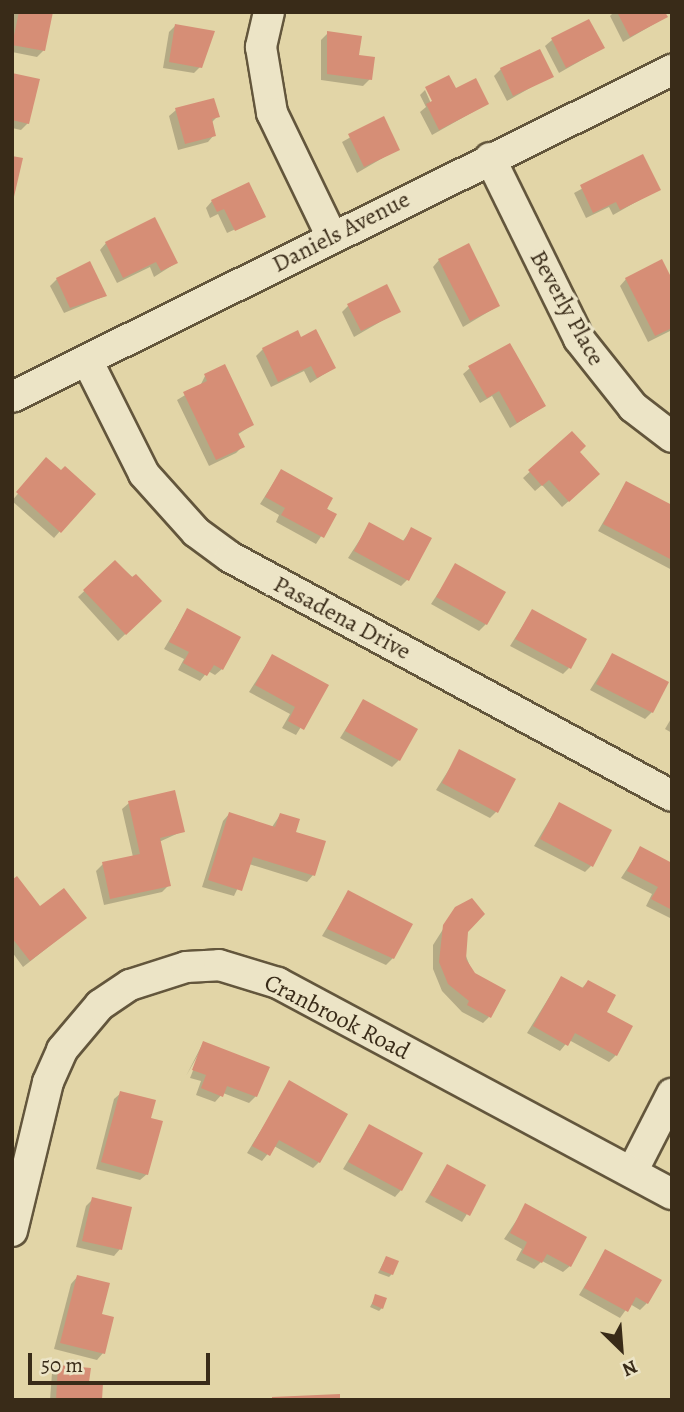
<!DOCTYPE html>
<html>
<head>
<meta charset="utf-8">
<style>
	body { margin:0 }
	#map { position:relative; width:684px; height:1412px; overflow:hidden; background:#e2d5a7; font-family:Alegreya,serif }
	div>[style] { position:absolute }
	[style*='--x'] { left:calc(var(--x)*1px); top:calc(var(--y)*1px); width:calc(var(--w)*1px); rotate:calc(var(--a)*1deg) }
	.shadow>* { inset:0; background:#0003 }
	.building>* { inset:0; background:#d68e76 }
	.roads { filter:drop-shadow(2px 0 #63563c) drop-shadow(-2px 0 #63563c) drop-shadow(0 2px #63563c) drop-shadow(0 -2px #63563c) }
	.minor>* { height:30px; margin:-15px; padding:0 15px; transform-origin:15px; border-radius:15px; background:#ece4c6 }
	span { translate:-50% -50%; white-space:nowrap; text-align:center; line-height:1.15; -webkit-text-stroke:7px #ece4c6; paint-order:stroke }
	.street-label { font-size:24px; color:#392b18 }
	.frame { position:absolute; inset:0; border:14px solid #392b18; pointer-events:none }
	.north { position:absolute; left:586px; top:1314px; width:70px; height:70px; -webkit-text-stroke:5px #ece4c6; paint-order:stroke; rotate:155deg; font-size:19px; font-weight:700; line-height:28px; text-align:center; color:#392b18 }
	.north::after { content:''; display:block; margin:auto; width:24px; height:32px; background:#392b18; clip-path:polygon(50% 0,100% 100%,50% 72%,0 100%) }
	.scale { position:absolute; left:28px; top:1353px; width:182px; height:32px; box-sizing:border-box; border:4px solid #392b18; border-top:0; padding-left:9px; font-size:21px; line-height:24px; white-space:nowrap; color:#392b18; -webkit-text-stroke:5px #ece4c6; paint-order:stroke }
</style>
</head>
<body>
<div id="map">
	<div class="shadow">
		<div style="clip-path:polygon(14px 12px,51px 12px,44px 50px,37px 57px,12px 52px)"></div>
		<div style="clip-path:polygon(614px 12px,663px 12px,666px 17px,623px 42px,610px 16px)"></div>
		<div style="clip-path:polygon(176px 25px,200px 67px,194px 73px,163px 68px,169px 32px)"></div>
		<div style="clip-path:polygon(328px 33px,358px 57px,370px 79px,363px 86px,321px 80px,321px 40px)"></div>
		<div style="clip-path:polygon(552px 40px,603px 48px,559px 73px,545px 46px)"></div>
		<div style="clip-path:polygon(501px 69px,551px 76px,507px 101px,494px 76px)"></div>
		<div style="clip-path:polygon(12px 75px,28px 123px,21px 130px,12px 128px)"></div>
		<div style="clip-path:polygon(425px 90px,434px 110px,455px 91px,487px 104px,432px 135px,420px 112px,426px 107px,420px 95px)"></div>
		<div style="clip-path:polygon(176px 110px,218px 116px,211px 123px,214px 135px,208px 142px,178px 150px,169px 116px)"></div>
		<div style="clip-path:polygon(383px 119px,398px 149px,357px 173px,342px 142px)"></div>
		<div style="clip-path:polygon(642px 156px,659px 189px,613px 215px,609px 207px,586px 218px,574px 193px)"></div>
		<div style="clip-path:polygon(212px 201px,264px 216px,227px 233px,218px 214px,210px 218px,206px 208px)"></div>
		<div style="clip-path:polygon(106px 243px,176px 263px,154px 277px,150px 267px,117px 283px,100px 250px)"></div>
		<div style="clip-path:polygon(439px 260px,498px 306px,463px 327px,433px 267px)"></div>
		<div style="clip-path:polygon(57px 279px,105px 296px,64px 313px,50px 286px)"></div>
		<div style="clip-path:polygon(626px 279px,672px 283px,672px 330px,648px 342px,620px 286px)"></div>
		<div style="clip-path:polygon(348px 306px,399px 311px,354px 337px,342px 312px)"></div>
		<div style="clip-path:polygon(300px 339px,334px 368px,310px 383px,304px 371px,271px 387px,256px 356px,263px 349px)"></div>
		<div style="clip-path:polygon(224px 366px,252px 425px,237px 435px,243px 446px,236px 453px,209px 466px,177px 400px,200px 386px,205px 376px)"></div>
		<div style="clip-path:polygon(470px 368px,544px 406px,510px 428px,492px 396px,480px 403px,463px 374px)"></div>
		<div style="clip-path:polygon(572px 433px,591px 481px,562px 507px,542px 485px,535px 491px,523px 478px)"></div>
		<div style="clip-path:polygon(40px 466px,60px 531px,54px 538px,12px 501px)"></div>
		<div style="clip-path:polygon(281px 471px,335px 515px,316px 544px,276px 522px,279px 515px,260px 504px)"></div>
		<div style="clip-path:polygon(626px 483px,672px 507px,672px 570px,598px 531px)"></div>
		<div style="clip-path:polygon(370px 524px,402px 542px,412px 529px,407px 580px,401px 586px,348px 558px)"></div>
		<div style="clip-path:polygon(115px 562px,160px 601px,118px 641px,78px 597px)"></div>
		<div style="clip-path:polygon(456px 566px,486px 624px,479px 631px,431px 604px)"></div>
		<div style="clip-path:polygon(187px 610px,222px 669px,215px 675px,208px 671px,200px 681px,178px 670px,184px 659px,164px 649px)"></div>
		<div style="clip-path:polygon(532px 611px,569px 668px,563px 674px,510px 646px)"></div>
		<div style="clip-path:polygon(612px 655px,652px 712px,645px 719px,590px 690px)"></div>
		<div style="clip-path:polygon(272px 656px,326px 686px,296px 735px,282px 728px,290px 714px,249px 692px)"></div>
		<div style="clip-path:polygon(363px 701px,399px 760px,392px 767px,340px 738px)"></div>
		<div style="clip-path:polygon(672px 717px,672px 733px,665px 729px)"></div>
		<div style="clip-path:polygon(460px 752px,497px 811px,490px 818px,436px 790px)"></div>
		<div style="clip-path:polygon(129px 803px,183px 831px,159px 842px,169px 885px,162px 892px,104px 905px,96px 871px,103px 864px,133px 857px,122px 809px)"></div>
		<div style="clip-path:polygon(559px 804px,591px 866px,585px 872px,534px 846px)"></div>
		<div style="clip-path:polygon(229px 814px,272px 827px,280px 815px,313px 875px,307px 882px,249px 864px,234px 896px,202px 887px,223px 821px)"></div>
		<div style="clip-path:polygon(640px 849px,672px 865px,672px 919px,646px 906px,652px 894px,621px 878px)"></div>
		<div style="clip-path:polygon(12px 882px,39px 909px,85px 918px,23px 967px,12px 952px)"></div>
		<div style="clip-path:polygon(348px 892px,393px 958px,386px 965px,322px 936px)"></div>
		<div style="clip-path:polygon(454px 912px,466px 931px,463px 948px,489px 1017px,483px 1023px,462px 1012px,442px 991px,433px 969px,433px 945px)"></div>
		<div style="clip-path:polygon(561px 978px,581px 989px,588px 982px,604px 1012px,616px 1055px,609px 1062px,569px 1040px,560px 1051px,527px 1033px)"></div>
		<div style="clip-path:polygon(203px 1043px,256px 1096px,249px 1103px,223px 1093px,215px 1102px,196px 1095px,201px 1081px,190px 1078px,202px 1048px,186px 1076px)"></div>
		<div style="clip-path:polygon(290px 1083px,319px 1162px,313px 1168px,274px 1146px,262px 1161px,247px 1153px)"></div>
		<div style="clip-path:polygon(121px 1093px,149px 1119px,147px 1174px,140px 1180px,96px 1169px,114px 1099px)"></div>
		<div style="clip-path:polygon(369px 1126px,401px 1190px,395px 1197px,343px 1169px)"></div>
		<div style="clip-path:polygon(447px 1166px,484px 1186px,462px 1222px,425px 1202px)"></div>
		<div style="clip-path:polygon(93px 1199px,120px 1249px,114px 1256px,76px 1247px,86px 1206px)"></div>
		<div style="clip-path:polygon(526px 1206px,570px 1266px,563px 1272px,542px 1261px,534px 1269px,516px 1260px,522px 1249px,504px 1239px)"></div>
		<div style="clip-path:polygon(606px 1251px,647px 1303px,640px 1310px,630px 1304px,620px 1318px,579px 1295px)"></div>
		<div style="clip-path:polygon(386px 1258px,392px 1274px,389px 1277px,378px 1273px)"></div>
		<div style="clip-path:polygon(77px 1277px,100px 1316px,103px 1353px,97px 1360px,54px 1349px,71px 1284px)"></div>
		<div style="clip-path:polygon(376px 1296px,382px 1308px,379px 1311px,370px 1307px)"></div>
		<div style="clip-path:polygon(59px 1367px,88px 1384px,100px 1400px,50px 1400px,52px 1373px)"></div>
	</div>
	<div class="building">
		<div style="clip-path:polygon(19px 12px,53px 12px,45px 51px,12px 45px)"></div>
		<div style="clip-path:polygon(617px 12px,665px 12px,668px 17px,630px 37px)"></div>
		<div style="clip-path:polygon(589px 19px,605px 48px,566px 68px,551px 38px)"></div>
		<div style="clip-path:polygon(175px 24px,215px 31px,202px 68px,169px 62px)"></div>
		<div style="clip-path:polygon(327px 31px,362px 36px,359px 55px,375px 57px,372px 80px,327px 74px)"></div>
		<div style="clip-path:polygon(540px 49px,554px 77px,513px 96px,500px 68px)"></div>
		<div style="clip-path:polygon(12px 73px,40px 79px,29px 124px,12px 120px)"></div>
		<div style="clip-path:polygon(449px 75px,456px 88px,476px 78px,489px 104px,439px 130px,426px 104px,432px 101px,425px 87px)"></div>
		<div style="clip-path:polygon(214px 98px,220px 117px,212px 119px,216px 136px,185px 144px,175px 108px)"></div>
		<div style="clip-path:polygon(384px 116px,400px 150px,364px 167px,348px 134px)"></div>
		<div style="clip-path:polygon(643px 154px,661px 190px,620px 210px,616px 202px,593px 213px,580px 185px)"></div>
		<div style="clip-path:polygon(12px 156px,23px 158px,13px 201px,12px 201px)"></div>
		<div style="clip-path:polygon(249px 182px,266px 217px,235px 231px,224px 209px,217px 212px,211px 200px)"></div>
		<div style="clip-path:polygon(155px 217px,178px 263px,161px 271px,156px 262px,123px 278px,105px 242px)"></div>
		<div style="clip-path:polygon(469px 243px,500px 306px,470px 321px,438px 259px)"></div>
		<div style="clip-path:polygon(662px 259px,672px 279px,672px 328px,655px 336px,625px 278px)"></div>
		<div style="clip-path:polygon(90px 261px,107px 296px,70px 308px,56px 278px)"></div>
		<div style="clip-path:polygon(387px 284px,401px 312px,361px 331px,347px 304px)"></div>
		<div style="clip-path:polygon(316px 329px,336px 368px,317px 378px,311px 366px,278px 382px,262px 348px,298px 330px,301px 337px)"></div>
		<div style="clip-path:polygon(510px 343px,546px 406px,517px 423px,499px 391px,487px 398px,468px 366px)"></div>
		<div style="clip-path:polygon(225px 364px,254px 425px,238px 433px,245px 447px,216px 460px,183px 392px,207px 381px,204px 374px)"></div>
		<div style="clip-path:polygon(572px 431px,586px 446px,580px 452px,600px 474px,569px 502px,549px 480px,542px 486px,528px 470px)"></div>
		<div style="clip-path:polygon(46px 457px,61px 470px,65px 466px,96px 494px,61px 533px,16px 492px)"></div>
		<div style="clip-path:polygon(281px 469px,333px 498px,327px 509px,337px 514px,324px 538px,281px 515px,285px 508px,265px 497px)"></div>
		<div style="clip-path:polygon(626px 481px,672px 505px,672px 560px,603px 524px)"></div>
		<div style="clip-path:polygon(369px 522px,404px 541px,411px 527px,432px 538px,409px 581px,354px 551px)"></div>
		<div style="clip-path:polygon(115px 560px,132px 577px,136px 574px,162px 601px,126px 635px,83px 590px)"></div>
		<div style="clip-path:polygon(455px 563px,506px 592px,487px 625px,436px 597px)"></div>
		<div style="clip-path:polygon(187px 608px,241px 637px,223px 670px,214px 665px,207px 676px,183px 663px,189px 652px,169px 642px)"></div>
		<div style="clip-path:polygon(532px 609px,587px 639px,571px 669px,515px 639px)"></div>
		<div style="clip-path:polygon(612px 653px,669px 682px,653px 713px,596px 684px)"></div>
		<div style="clip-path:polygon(272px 654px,329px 685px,304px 730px,288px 721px,295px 707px,255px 685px)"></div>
		<div style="clip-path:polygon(363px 699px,418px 729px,400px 761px,345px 731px)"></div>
		<div style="clip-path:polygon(459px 749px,516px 779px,498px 813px,442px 783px)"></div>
		<div style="clip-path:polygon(175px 790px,185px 832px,160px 838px,171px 886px,110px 899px,102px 862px,140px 854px,128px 801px)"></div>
		<div style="clip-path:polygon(559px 802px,612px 830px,593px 867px,540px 839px)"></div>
		<div style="clip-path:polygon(229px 812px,275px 827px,280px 813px,300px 819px,296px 832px,326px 841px,315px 876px,253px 857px,242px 891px,208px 880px)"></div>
		<div style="clip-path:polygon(640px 846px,672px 863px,672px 910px,651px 899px,658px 887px,627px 871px)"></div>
		<div style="clip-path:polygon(17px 876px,40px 906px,64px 888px,87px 918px,30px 961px,12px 938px,12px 880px)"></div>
		<div style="clip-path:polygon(348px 890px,413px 924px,394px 959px,327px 929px)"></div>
		<div style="clip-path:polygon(472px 898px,485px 914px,468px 932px,466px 959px,475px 973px,506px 990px,491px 1018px,467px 1005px,469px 1001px,448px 984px,439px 962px,443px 925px,455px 907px)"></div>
		<div style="clip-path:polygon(561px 976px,583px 988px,588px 980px,616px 995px,607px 1012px,633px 1026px,617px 1056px,575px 1033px,568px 1046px,533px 1026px)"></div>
		<div style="clip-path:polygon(203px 1041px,270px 1067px,257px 1097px,227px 1086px,223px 1097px,201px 1088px,206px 1075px,192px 1070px)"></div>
		<div style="clip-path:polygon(289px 1080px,348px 1114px,320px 1163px,279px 1140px,270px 1156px,252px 1146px)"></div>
		<div style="clip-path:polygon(120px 1091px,156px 1100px,151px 1118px,163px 1121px,148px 1175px,101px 1162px)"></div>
		<div style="clip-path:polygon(369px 1124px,423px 1153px,402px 1191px,348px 1162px)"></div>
		<div style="clip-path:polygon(447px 1164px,486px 1185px,470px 1216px,430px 1195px)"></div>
		<div style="clip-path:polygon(92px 1197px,132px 1207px,122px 1250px,82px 1241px)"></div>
		<div style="clip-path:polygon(525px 1203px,587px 1237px,571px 1267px,547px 1254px,542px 1263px,522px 1253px,527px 1242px,510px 1233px)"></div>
		<div style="clip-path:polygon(605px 1249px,662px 1280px,648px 1304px,636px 1297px,628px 1312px,584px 1288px)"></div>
		<div style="clip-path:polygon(386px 1256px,399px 1261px,393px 1275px,380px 1270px)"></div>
		<div style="clip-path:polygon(77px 1275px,110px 1283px,102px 1314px,114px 1317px,105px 1354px,60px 1343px)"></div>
		<div style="clip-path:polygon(375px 1294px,387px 1298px,383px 1309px,372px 1304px)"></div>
		<div style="clip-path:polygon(58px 1365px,91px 1368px,89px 1382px,103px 1383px,102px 1400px,56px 1400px)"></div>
		<div style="clip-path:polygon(340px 1394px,340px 1400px,272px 1400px,272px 1397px)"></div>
	</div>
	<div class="roads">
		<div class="minor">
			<div style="--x:269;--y:12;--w:36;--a:103"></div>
			<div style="--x:261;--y:47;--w:67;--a:80.5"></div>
			<div style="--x:272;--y:113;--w:138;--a:64.2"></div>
			<div style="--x:490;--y:158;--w:202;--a:63.8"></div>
			<div style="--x:579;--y:339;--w:87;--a:51.5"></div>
			<div style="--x:633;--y:407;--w:49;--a:37.6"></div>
			<div style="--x:87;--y:360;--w:127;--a:63.4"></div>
			<div style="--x:144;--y:474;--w:78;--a:48.1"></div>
			<div style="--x:196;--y:532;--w:42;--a:36.3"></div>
			<div style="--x:230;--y:557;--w:502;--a:28.4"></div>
			<div style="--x:12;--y:397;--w:737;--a:-26.36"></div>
			<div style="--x:632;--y:1172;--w:88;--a:-62.9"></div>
			<div style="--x:12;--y:1231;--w:153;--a:-76.4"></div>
			<div style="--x:48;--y:1082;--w:35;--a:-66"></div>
			<div style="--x:62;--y:1050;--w:59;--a:-49.8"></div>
			<div style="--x:100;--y:1005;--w:36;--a:-34"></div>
			<div style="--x:130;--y:985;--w:59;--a:-17.8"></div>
			<div style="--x:186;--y:967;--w:33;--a:-3"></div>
			<div style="--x:219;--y:965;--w:62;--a:17"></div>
			<div style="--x:278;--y:983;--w:447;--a:28.2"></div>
		</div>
	</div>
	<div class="street-label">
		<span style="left:341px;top:232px;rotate:-27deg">Daniels Avenue</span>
		<span style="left:567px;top:308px;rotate:61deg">Beverly Place</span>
		<span style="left:342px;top:618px;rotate:28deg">Pasadena Drive</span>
		<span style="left:337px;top:1017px;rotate:27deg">Cranbrook Road</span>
	</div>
	<div class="frame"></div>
	<div class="north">N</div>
	<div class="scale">50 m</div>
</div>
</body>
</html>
